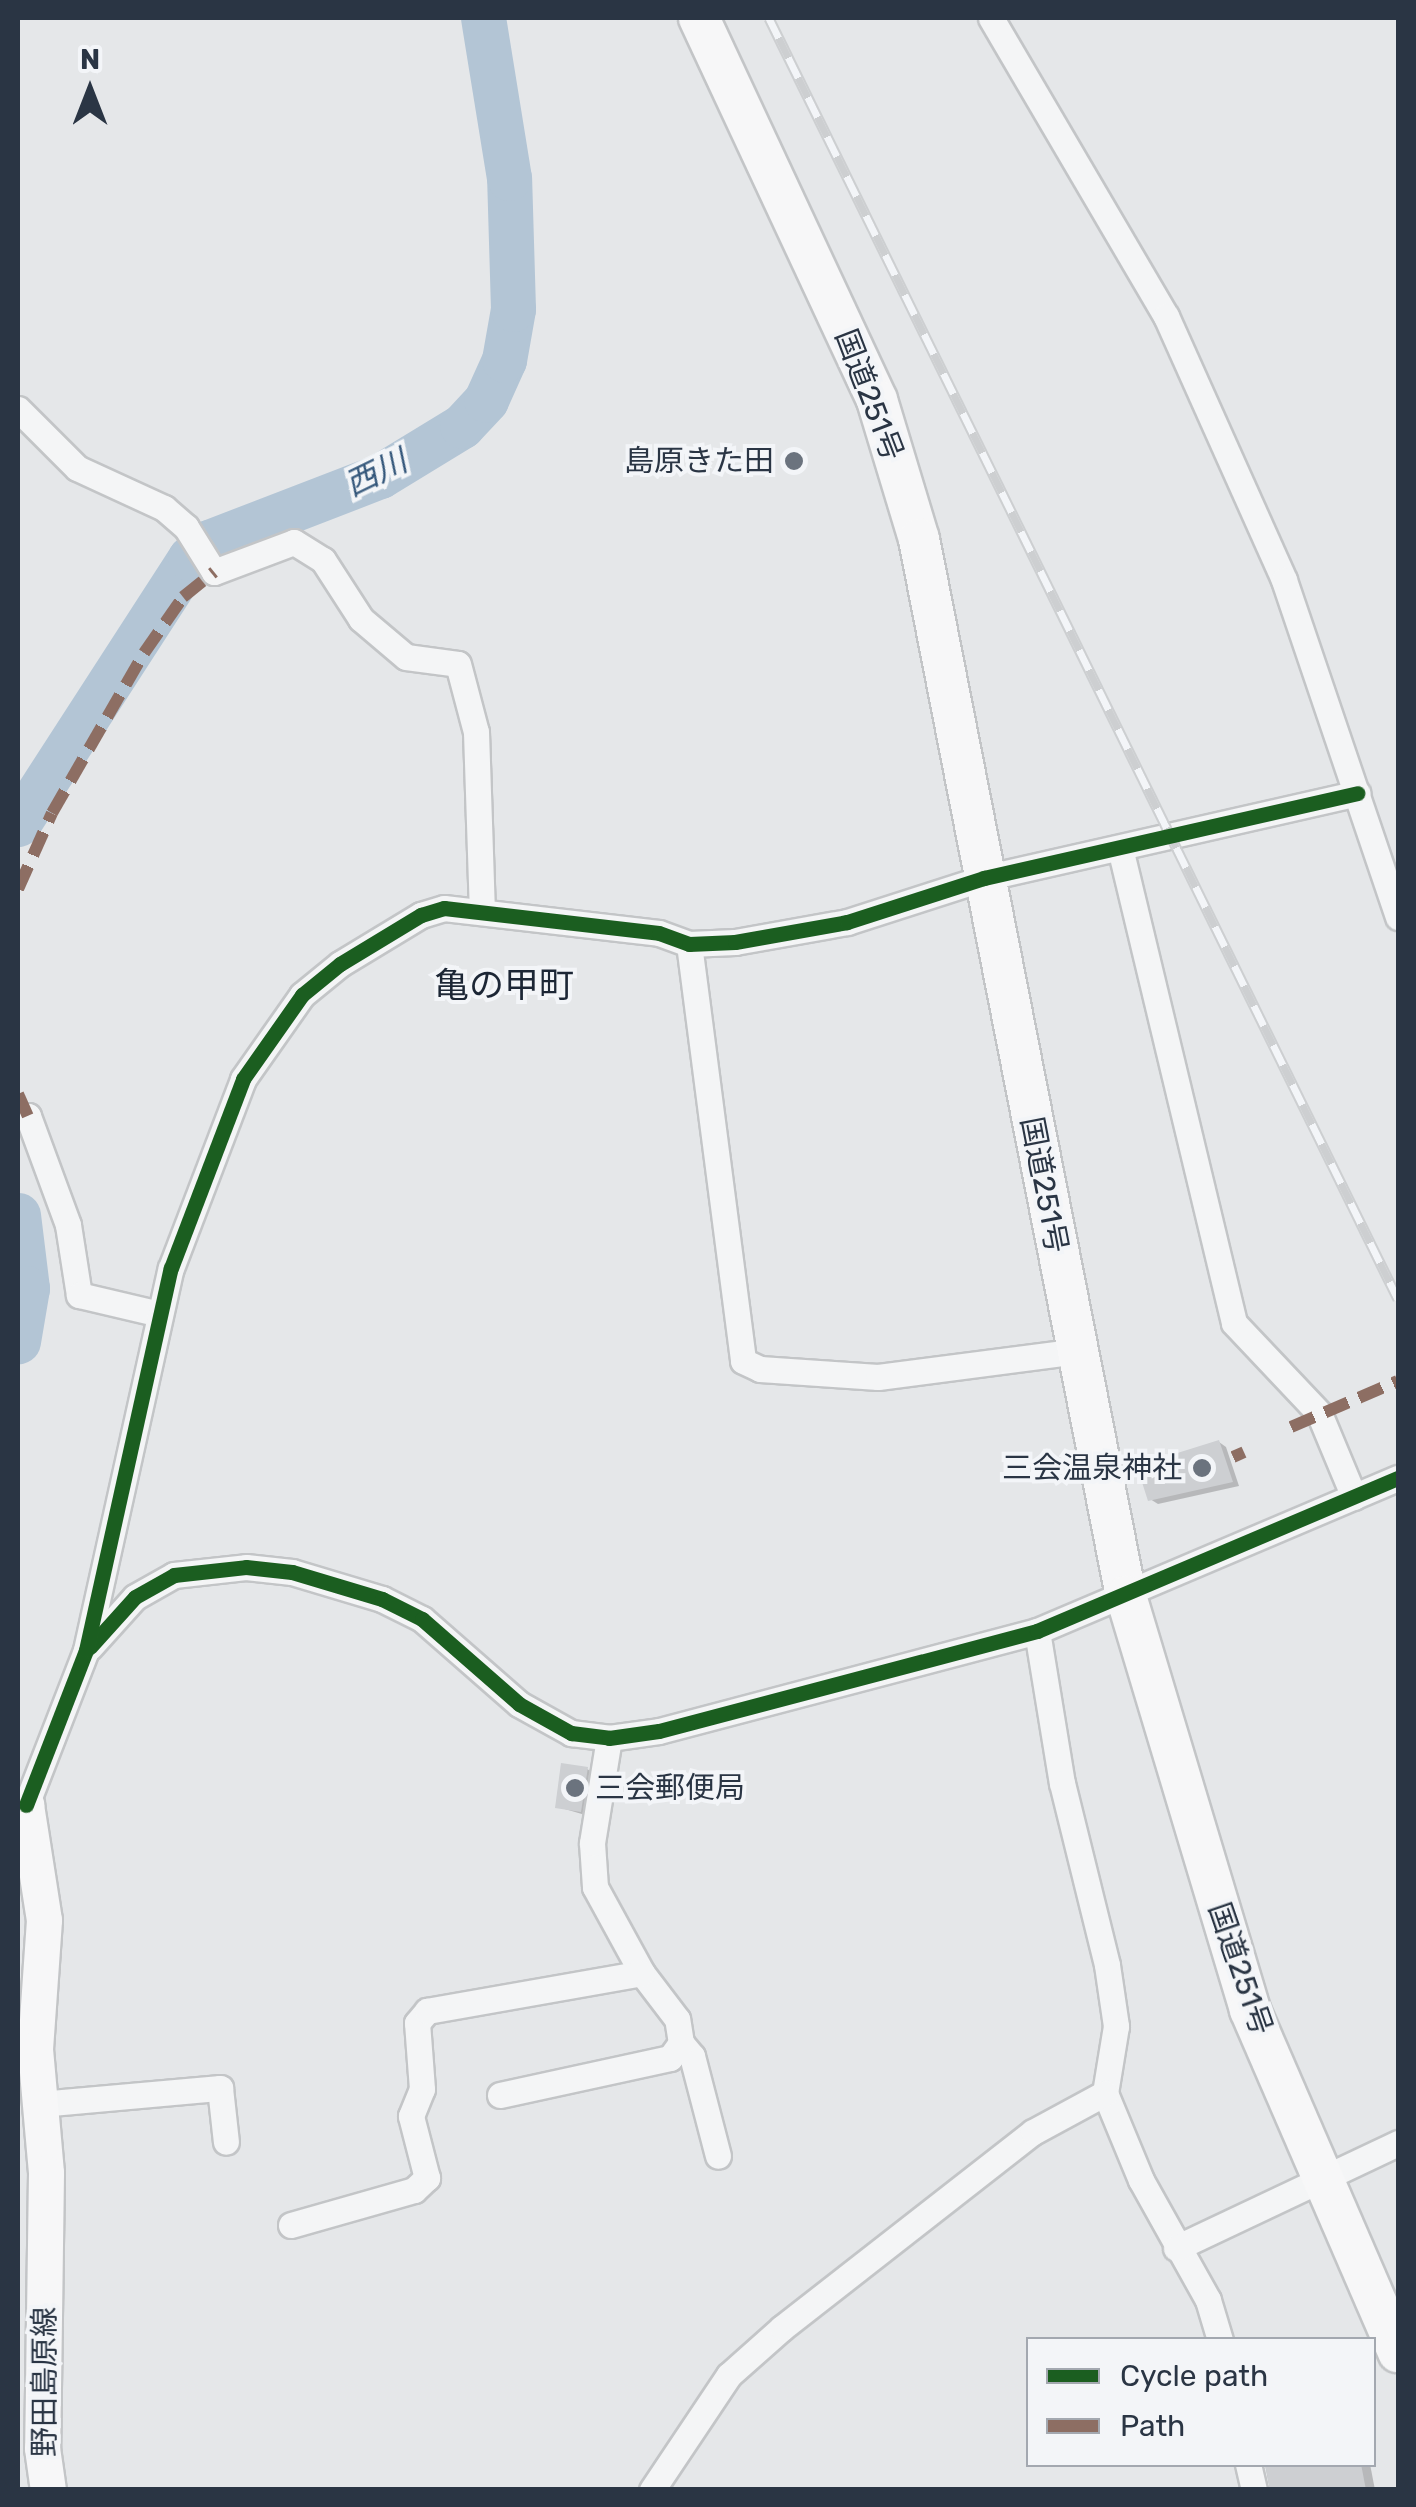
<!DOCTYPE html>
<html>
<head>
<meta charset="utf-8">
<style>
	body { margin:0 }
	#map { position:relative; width:1416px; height:2507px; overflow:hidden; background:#e5e7e9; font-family:Rubik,"Noto Sans JP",sans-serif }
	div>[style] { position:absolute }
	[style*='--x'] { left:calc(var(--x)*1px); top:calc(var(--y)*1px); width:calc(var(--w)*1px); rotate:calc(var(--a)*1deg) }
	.shadow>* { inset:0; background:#0003 }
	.river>* { height:45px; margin:-22.5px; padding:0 22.5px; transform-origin:22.5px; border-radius:22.5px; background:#b3c5d5 }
	.building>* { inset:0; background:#cdcfd2 }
	.roads { filter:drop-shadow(2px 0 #c3c5c7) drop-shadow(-2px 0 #c3c5c7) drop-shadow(0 2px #c3c5c7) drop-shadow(0 -2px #c3c5c7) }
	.minor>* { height:25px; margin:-12.5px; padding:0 12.5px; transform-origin:12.5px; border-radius:12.5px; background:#f4f5f6 }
	.secondary>* { height:35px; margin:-17.5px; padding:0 17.5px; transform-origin:17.5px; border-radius:17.5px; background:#f7f7f8 }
	.trunk>* { height:40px; margin:-20px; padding:0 20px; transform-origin:20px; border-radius:20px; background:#f7f7f8 }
	.rail>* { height:11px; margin-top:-5.5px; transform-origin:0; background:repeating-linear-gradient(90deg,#f3f5f8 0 22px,#cdcfd1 0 44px); box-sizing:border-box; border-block:2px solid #cdcfd1 }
	.quiet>* { height:12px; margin-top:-6px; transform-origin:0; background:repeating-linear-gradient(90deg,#8d6e63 0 25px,transparent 0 37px) }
	.cycleway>* { height:15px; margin:-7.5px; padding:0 7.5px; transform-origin:7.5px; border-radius:7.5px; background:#1b5e20 }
	.dots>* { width:28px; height:28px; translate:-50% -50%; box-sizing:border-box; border:5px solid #f3f5f8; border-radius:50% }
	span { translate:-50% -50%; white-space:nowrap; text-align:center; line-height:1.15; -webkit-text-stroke:8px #f3f5f8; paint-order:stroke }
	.street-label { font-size:30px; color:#2a3544 }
	.poi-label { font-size:30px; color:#2a3544 }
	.right { translate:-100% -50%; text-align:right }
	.left { translate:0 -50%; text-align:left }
	.water-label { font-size:32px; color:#33567a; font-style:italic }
	.quarter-label { font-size:35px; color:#1c2635 }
	.frame { position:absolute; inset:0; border:20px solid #2a3544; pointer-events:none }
	.legend { position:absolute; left:1026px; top:2337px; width:350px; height:130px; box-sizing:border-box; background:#f3f5f8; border:2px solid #a3a8b0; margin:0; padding:12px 18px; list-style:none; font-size:30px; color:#2a3544 }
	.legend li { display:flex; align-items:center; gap:20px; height:50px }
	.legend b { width:50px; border:2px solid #a3a8b0 }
	.north { position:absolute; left:40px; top:40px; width:100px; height:100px; -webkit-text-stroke:8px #f3f5f8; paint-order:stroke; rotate:0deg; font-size:28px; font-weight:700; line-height:40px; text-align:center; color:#2a3544 }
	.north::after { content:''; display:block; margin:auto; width:35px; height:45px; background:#2a3544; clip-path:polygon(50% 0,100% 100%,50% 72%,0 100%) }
</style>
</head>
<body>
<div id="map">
	<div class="shadow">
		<div style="clip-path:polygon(1219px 1442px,1226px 1447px,1239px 1486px,1158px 1504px,1150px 1499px,1177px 1467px)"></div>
		<div style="clip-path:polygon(587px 1769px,599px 1776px,592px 1817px,558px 1807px)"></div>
		<div style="clip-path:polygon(1265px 2464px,1370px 2464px,1375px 2490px,1270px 2490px)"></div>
	</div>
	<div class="river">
		<div style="--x:18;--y:824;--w:317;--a:-57.1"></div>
		<div style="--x:190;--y:558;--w:25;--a:-40"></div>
		<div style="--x:209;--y:542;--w:183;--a:-21.1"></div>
		<div style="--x:380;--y:476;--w:96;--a:-31.4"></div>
		<div style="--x:462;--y:426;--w:35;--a:-47"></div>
		<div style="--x:486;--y:400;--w:44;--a:-65.8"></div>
		<div style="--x:504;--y:360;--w:52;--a:-80"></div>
		<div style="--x:513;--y:309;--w:131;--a:-91.7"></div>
		<div style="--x:509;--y:178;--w:162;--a:-99.2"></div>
		<div style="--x:18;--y:1215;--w:74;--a:83"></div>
		<div style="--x:27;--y:1288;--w:54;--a:99.6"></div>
	</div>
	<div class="building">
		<div style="clip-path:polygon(1219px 1440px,1233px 1482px,1148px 1501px,1140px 1476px,1174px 1465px,1171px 1455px)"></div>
		<div style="clip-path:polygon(561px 1763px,588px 1767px,581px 1812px,555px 1808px)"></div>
		<div style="clip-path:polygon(1265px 2464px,1361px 2464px,1366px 2490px,1270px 2490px)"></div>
	</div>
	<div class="roads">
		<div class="minor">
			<div style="--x:991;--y:18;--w:346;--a:59.6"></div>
			<div style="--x:1166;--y:316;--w:289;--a:65.9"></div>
			<div style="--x:1284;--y:580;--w:356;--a:71.3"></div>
			<div style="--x:18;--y:409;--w:83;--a:45"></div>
			<div style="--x:77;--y:468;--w:96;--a:24.7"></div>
			<div style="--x:164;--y:508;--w:29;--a:41"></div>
			<div style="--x:186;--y:527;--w:53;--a:58.1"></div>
			<div style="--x:214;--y:572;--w:85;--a:-20.6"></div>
			<div style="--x:294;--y:542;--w:34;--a:32"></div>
			<div style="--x:323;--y:560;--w:70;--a:57.2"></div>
			<div style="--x:361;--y:619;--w:59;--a:40.2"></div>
			<div style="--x:406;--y:657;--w:52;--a:7.7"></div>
			<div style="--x:458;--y:664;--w:70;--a:75.2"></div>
			<div style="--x:476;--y:732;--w:178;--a:88.1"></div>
			<div style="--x:1121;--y:852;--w:484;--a:76.5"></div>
			<div style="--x:1234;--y:1323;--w:124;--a:46.6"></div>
			<div style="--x:1319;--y:1413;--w:91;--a:67.4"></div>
			<div style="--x:689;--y:944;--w:420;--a:82.6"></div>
			<div style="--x:743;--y:1361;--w:19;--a:25"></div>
			<div style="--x:760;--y:1369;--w:118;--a:3.9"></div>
			<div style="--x:878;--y:1377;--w:201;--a:-7.4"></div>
			<div style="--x:18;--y:1116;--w:10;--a:0"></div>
			<div style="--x:28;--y:1116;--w:116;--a:69.8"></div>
			<div style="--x:68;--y:1225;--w:71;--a:81.1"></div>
			<div style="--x:79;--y:1295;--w:83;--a:13.2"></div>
			<div style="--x:1037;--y:1631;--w:154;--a:80.7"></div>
			<div style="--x:1062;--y:1783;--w:187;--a:76.1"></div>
			<div style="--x:1107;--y:1965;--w:62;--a:81.6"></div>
			<div style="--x:1116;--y:2026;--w:68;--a:99.3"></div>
			<div style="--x:1105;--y:2093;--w:94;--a:67.5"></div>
			<div style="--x:1141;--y:2180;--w:137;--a:60.8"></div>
			<div style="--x:1208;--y:2300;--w:42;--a:73.3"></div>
			<div style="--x:90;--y:1647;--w:67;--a:-48"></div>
			<div style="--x:135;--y:1597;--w:45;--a:-29.4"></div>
			<div style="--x:174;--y:1575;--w:72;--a:-6.3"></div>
			<div style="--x:246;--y:1567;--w:46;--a:6.2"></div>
			<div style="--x:292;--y:1572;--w:94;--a:16.7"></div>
			<div style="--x:382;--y:1599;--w:45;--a:26.6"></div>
			<div style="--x:422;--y:1619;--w:129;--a:41.2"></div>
			<div style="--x:519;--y:1704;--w:60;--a:29.1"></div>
			<div style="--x:571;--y:1733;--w:38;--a:7"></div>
			<div style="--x:609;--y:1738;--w:50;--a:-8"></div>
			<div style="--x:659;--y:1731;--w:391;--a:-14.8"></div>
			<div style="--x:1037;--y:1631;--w:392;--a:-23"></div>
			<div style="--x:26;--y:1805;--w:166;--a:-68.8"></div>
			<div style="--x:86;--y:1650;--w:391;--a:-77.5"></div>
			<div style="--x:171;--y:1268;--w:202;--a:-69.1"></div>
			<div style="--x:243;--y:1079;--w:103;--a:-54.9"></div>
			<div style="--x:302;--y:995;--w:49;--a:-39.2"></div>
			<div style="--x:340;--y:964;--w:95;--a:-31.2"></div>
			<div style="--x:421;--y:915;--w:24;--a:-17"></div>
			<div style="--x:444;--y:908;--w:216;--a:6.6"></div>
			<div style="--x:659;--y:933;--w:32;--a:20"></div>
			<div style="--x:689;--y:944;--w:46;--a:-2.5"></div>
			<div style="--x:735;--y:942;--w:114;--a:-10.1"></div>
			<div style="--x:847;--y:922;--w:144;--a:-17.8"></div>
			<div style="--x:984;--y:878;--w:383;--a:-12.8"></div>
			<div style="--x:681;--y:2043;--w:17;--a:50"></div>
			<div style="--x:692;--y:2056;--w:103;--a:75.4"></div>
			<div style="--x:500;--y:2095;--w:174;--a:-12.3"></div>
			<div style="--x:670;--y:2058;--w:19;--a:-54"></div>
			<div style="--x:681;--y:2043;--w:24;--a:-99"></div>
			<div style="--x:677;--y:2019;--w:58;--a:-127.3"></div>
			<div style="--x:642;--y:1973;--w:98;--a:-118.7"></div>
			<div style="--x:595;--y:1887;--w:44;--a:-93.9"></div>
			<div style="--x:592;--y:1843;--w:106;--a:-80.8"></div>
			<div style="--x:40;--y:2104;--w:181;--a:-5.1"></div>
			<div style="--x:220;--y:2088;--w:54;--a:83.7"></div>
			<div style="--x:291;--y:2225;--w:128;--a:-15.9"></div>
			<div style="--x:414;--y:2190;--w:18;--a:-43"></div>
			<div style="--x:427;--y:2178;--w:64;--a:-104.5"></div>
			<div style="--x:411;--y:2116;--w:29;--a:-68"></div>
			<div style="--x:422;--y:2089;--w:66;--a:-94.3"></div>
			<div style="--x:417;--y:2023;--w:16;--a:-50"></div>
			<div style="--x:427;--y:2011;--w:218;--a:-10"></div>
			<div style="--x:1176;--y:2248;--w:246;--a:-25.3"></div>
			<div style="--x:1248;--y:2464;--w:27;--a:77"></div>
			<div style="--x:652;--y:2490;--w:138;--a:-56.2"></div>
			<div style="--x:729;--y:2375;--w:71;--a:-41.6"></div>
			<div style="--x:782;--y:2328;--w:318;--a:-38"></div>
			<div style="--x:1033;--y:2132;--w:82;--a:-28.4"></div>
		</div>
		<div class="secondary">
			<div style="--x:18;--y:1808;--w:9;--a:-21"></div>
			<div style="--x:26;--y:1805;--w:116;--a:81.1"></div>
			<div style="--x:44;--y:1920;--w:129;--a:94"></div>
			<div style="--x:35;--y:2049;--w:124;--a:84.9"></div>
			<div style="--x:46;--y:2173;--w:275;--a:90.8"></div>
			<div style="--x:42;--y:2448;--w:42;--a:81.9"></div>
		</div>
		<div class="trunk">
			<div style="--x:699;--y:18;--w:421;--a:65"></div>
			<div style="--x:877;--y:400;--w:145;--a:73.2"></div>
			<div style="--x:919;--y:539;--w:1077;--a:78.92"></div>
			<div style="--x:1126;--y:1596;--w:432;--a:73.3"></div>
			<div style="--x:1250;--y:2010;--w:373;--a:66.6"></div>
		</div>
	</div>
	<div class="rail">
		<div style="--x:769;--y:18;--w:1427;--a:63.85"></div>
	</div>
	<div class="quiet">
		<div style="--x:18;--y:889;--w:83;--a:-65.9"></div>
		<div style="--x:52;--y:813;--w:185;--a:-60.1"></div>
		<div style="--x:144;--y:653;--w:68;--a:-55.1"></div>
		<div style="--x:183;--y:597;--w:40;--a:-39"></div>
		<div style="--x:18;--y:1094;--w:24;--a:66"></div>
		<div style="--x:1291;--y:1427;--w:116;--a:-23.3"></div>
		<div style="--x:1233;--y:1457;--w:12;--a:-24"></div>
	</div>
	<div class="cycleway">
		<div style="--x:90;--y:1647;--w:67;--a:-48"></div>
		<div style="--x:135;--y:1597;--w:45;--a:-29.4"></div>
		<div style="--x:174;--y:1575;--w:72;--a:-6.3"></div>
		<div style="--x:246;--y:1567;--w:46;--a:6.2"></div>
		<div style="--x:292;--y:1572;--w:94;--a:16.7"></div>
		<div style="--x:382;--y:1599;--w:45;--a:26.6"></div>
		<div style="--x:422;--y:1619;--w:129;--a:41.2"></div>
		<div style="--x:519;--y:1704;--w:60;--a:29.1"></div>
		<div style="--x:571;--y:1733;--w:38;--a:7"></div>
		<div style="--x:609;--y:1738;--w:50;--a:-8"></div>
		<div style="--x:659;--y:1731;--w:391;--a:-14.8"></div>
		<div style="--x:1037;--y:1631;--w:392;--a:-23"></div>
		<div style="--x:26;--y:1805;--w:166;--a:-68.8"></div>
		<div style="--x:86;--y:1650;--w:391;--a:-77.5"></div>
		<div style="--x:171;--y:1268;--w:202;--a:-69.1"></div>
		<div style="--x:243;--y:1079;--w:103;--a:-54.9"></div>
		<div style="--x:302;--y:995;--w:49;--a:-39.2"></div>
		<div style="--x:340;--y:964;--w:95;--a:-31.2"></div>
		<div style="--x:421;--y:915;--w:24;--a:-17"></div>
		<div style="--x:444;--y:908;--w:216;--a:6.6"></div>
		<div style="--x:659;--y:933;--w:32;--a:20"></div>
		<div style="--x:689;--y:944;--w:46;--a:-2.5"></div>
		<div style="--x:735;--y:942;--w:114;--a:-10.1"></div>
		<div style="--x:847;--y:922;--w:144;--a:-17.8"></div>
		<div style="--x:984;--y:878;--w:383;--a:-12.8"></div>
	</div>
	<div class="dots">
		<div style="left:794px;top:461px;background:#6b737e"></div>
		<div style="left:1202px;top:1468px;background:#6b737e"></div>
		<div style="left:575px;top:1788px;background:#6b737e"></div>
	</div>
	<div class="street-label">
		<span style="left:869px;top:395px;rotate:69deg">国道251号</span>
		<span style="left:1044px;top:1185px;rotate:79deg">国道251号</span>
		<span style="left:1240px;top:1969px;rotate:71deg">国道251号</span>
		<span style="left:45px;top:2382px;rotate:-90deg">野田島原線</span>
	</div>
	<div class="poi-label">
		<span class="right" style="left:774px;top:461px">島原きた田</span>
		<span class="right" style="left:1182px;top:1468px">三会温泉神社</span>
		<span class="left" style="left:595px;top:1788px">三会郵便局</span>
	</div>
	<div class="water-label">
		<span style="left:376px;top:473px;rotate:-26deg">西川</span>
	</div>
	<div class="quarter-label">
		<span style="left:504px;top:985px">亀の甲町</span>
	</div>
	<div class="frame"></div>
	<ul class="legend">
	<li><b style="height:12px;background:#1b5e20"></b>Cycle path</li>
	<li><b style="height:12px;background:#8d6e63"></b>Path</li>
	</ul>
	<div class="north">N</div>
</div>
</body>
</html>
